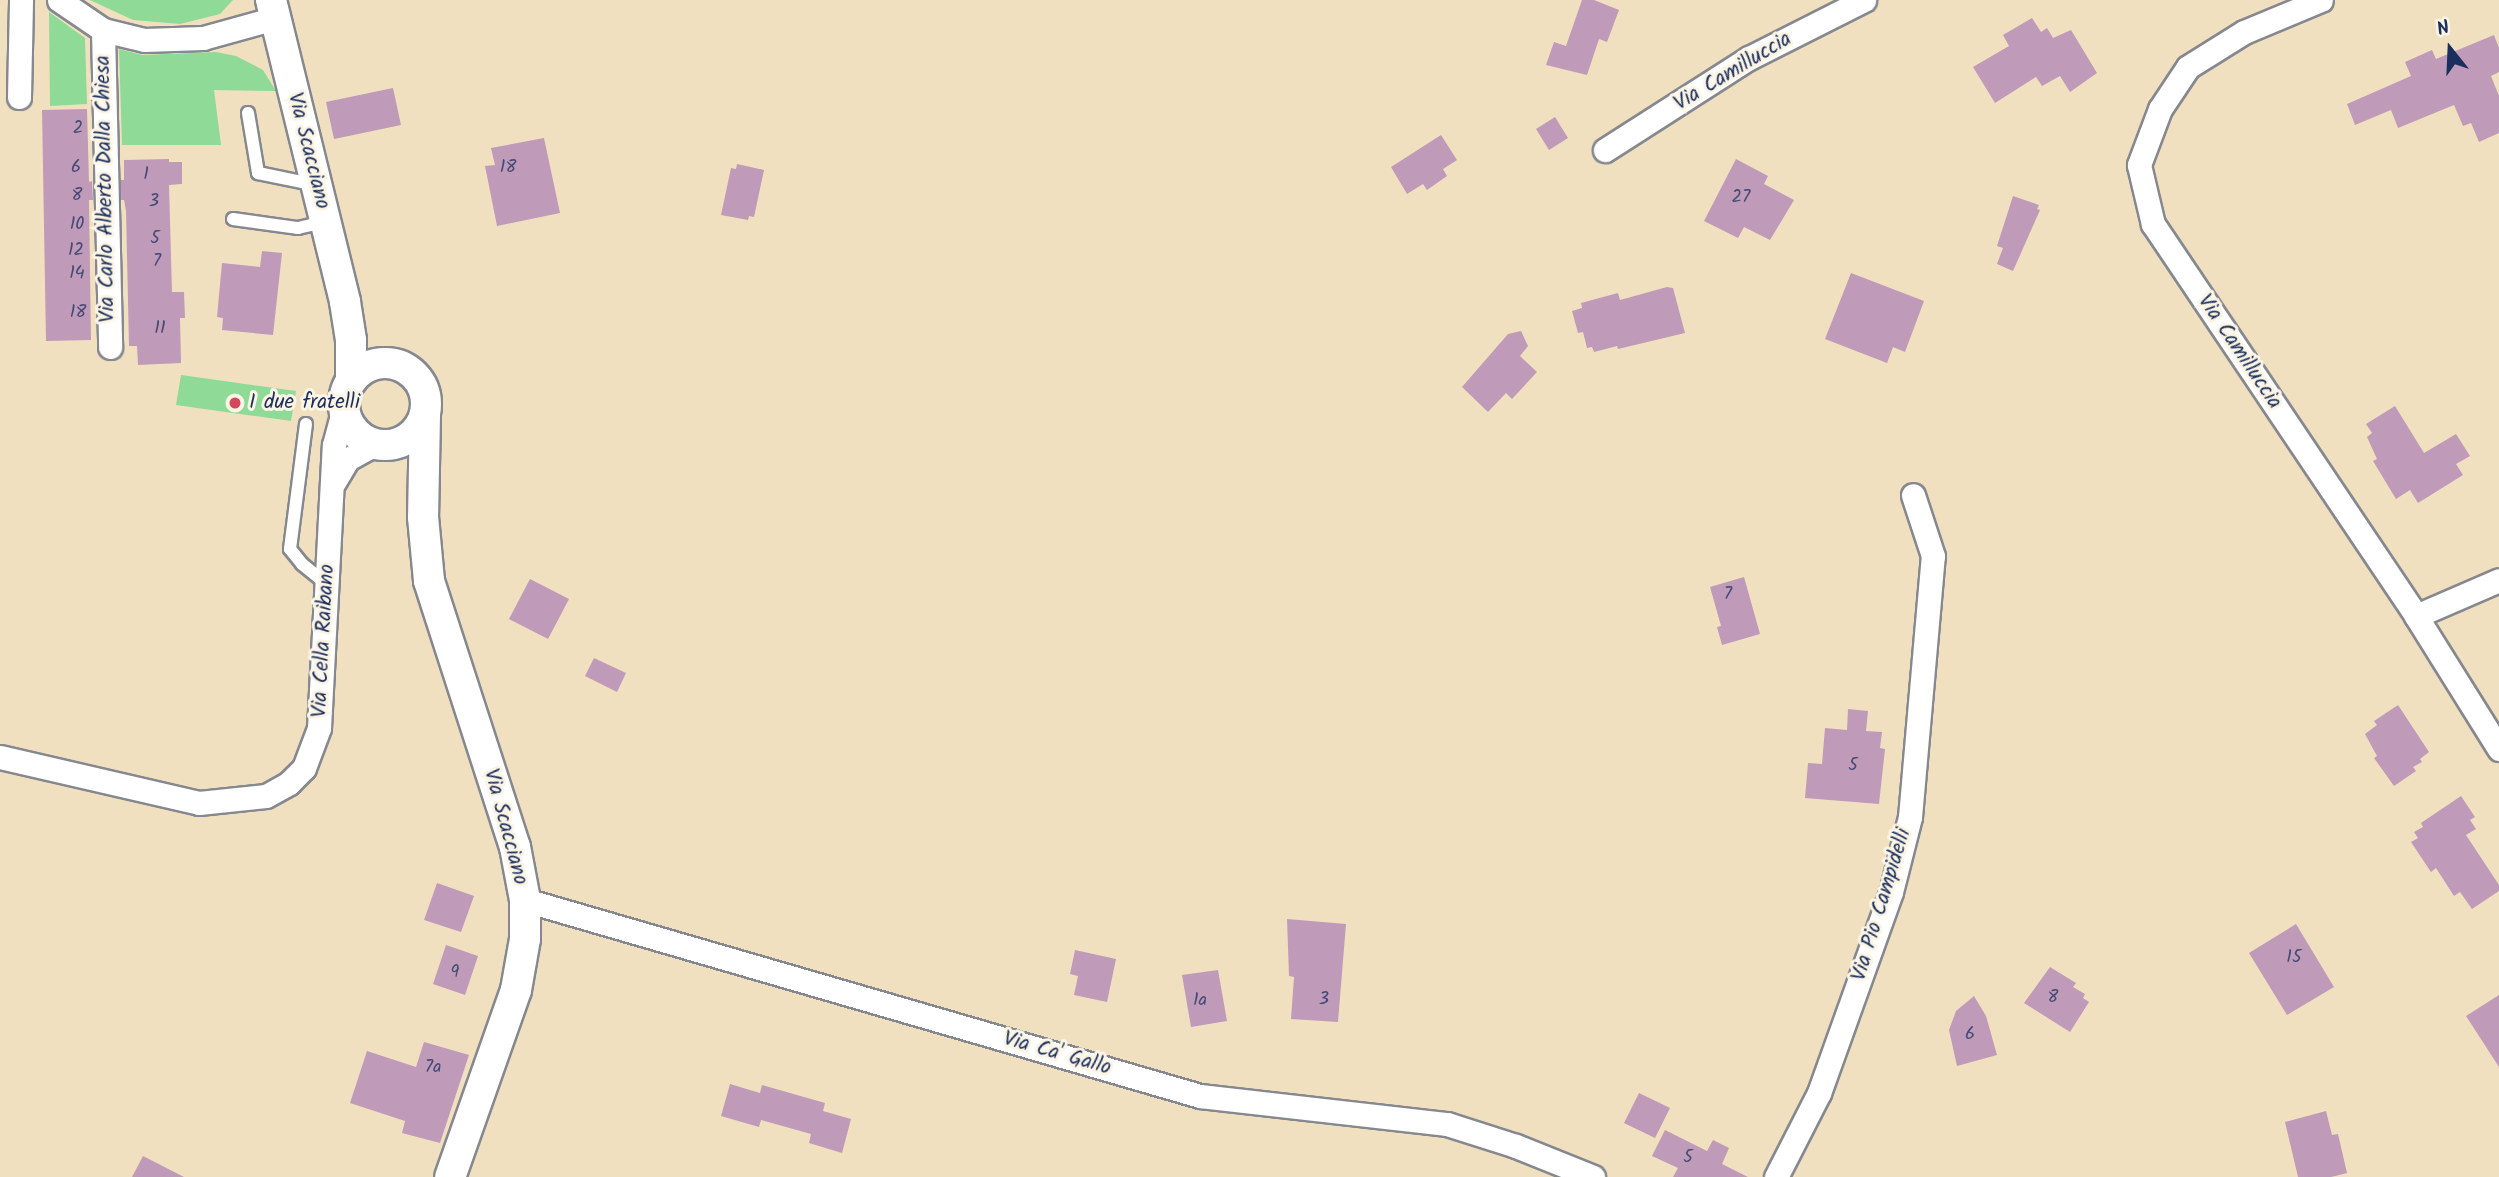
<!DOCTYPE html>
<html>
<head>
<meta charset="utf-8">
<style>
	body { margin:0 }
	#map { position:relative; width:2499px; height:1177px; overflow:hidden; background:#f0e0c0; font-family:Kalam,sans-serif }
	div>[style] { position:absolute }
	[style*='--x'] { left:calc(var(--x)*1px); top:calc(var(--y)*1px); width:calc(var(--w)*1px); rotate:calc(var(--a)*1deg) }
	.green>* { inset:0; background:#8eda96 }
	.building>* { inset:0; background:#bf9ab9 }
	.roads { filter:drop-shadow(2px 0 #86888f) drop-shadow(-2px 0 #86888f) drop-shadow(0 2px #86888f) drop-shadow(0 -2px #86888f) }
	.service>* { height:12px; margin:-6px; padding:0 6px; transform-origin:6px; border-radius:6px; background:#fff }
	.minor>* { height:23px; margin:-11.5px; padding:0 11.5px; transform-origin:11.5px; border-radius:11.5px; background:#fff }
	.tertiary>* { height:30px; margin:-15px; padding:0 15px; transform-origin:15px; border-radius:15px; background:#fff }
	.tertiary>.ring { margin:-15px; padding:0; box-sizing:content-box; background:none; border:30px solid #fff; border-radius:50% }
	.dots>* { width:19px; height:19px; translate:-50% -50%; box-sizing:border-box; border:4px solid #fcf5e5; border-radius:50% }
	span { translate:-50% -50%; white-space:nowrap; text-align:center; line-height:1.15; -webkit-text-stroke:6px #fcf5e5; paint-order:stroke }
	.number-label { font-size:18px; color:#444a75 }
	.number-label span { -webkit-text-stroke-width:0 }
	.street-label { font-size:21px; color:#1b2f5e }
	.poi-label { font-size:21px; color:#1b2f5e }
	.left { translate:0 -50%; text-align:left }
	.north { position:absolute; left:2415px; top:14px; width:70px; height:70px; -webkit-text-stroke:5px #fcf5e5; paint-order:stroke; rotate:342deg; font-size:19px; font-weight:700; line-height:28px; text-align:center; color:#1b2f5e }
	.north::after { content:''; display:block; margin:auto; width:24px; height:32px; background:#1b2f5e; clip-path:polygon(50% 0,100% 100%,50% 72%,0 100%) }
</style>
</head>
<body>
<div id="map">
	<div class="green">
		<div style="clip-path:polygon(90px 0,233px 0,220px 14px,180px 24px,133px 20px)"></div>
		<div style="clip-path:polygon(49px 12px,85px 38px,87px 104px,50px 106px)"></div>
		<div style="clip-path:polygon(119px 49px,142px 55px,216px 52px,236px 56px,263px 70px,276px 91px,214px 90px,221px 145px,122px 145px)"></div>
		<div style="clip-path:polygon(181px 375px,296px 391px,291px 421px,176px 405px)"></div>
	</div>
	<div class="building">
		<div style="clip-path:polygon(1582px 0,1594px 0,1619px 10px,1607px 42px,1599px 39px,1587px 75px,1546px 65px,1554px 42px,1566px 46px)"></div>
		<div style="clip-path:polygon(2032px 18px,2041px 32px,2047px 28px,2053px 38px,2071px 30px,2097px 73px,2070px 92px,2060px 76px,2042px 86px,2036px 77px,1995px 103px,1973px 67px,2009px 46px,2003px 35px)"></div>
		<div style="clip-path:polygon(2494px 35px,2499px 48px,2499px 72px,2491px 76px,2499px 96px,2499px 133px,2479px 142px,2471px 123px,2463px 126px,2454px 105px,2398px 128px,2391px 110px,2355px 125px,2347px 104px,2411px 76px,2405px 62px,2432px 50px,2436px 59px)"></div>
		<div style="clip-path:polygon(393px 88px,401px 125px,334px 139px,326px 102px)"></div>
		<div style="clip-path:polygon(87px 109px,89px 182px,92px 181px,93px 200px,89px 200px,91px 340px,46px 341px,42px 110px)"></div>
		<div style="clip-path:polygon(1555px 117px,1568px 138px,1549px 150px,1536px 129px)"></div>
		<div style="clip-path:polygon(1441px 135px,1457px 160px,1443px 169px,1447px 176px,1427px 190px,1423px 184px,1407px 194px,1391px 167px)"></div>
		<div style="clip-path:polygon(544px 138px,560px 213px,497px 226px,485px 166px,495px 165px,491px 148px)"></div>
		<div style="clip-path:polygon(169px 159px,169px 162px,182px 162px,182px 184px,169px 185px,172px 292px,184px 292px,185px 318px,180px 318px,181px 363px,138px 365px,137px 346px,129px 346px,126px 211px,124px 200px,121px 200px,120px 180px,124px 180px,124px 160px)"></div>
		<div style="clip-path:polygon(1736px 159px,1768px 176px,1764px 184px,1794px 200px,1770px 240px,1744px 227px,1738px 238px,1704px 221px)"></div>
		<div style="clip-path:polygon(737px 164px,764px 170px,754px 217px,749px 216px,748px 220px,721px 215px,731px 168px,736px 169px)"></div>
		<div style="clip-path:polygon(2013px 196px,2039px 205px,2037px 209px,2040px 210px,2013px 271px,1997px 264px,2003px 248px,1997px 246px)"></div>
		<div style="clip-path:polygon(262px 251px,282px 253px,273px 335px,222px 330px,223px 318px,217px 317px,222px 263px,260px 267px)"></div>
		<div style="clip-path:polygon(1851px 273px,1924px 301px,1905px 352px,1893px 347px,1887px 363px,1825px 339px)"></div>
		<div style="clip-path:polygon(1667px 287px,1673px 288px,1685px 333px,1618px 349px,1617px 346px,1594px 352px,1592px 347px,1587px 348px,1583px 332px,1578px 333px,1572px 311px,1582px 308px,1581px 303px,1618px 293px,1620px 300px)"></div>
		<div style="clip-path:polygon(1521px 331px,1528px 346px,1520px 356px,1537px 372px,1512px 399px,1506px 393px,1488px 412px,1462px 387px,1508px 334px)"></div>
		<div style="clip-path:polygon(2395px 406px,2424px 453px,2456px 434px,2470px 456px,2456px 464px,2463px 475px,2418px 503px,2410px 490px,2396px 499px,2373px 461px,2377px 459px,2367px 437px,2372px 433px,2366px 424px)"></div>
		<div style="clip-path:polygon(1744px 577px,1760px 634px,1722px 645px,1717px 627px,1721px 626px,1710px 587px)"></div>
		<div style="clip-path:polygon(530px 579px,569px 599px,548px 639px,509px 619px)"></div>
		<div style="clip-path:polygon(594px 658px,626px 673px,617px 692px,585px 676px)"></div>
		<div style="clip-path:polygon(2398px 705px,2429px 752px,2420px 759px,2422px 762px,2413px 767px,2416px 771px,2394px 786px,2374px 758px,2377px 756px,2365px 734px,2377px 725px,2374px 721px)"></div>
		<div style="clip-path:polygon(1848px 709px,1868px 711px,1866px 731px,1882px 732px,1880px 748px,1885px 749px,1879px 804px,1805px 798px,1808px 763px,1822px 764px,1825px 728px,1847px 730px)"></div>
		<div style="clip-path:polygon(2461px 796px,2475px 817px,2470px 820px,2476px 829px,2466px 835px,2499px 885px,2499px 891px,2472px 909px,2460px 892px,2454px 896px,2436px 868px,2431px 872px,2411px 842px,2418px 838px,2414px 832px,2423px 827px,2421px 823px)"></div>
		<div style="clip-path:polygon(437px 883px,474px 896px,461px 932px,424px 920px)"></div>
		<div style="clip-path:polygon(1287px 919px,1346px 924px,1338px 1022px,1291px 1019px,1294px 977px,1289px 976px)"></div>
		<div style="clip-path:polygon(2296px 924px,2334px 987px,2287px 1015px,2249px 953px)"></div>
		<div style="clip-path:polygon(446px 945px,478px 956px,465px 995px,433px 984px)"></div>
		<div style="clip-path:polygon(1075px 950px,1116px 959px,1107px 1002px,1074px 995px,1078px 976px,1070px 974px)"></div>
		<div style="clip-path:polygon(2050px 967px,2076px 983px,2073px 987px,2085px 994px,2083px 998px,2089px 1002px,2070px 1032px,2024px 1003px)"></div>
		<div style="clip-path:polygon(1218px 970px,1227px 1021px,1191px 1027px,1182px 975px)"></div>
		<div style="clip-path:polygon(2499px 995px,2499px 1067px,2466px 1016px)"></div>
		<div style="clip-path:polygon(1974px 996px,1986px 1016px,1997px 1055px,1957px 1066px,1949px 1030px,1956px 1011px)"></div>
		<div style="clip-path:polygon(424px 1042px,469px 1055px,440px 1143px,402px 1133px,405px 1121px,350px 1103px,367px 1051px,416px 1067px)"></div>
		<div style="clip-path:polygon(730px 1084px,760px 1093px,762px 1085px,825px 1103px,823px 1111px,851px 1119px,842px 1153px,809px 1143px,811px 1134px,761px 1120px,759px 1127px,721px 1116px)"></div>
		<div style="clip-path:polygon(1639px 1093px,1670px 1108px,1655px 1138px,1624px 1123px)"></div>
		<div style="clip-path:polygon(2326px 1111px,2332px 1135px,2338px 1134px,2347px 1173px,2331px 1177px,2298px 1177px,2285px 1122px)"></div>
		<div style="clip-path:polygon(1665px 1130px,1707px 1151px,1713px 1140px,1729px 1148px,1722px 1164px,1748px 1177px,1673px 1177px,1678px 1168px,1652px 1156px)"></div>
		<div style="clip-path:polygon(143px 1156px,184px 1177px,132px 1177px)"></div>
	</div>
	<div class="roads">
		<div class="service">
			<div style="--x:248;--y:113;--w:61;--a:80.5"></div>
			<div style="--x:258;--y:173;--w:59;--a:11.7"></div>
			<div style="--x:233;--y:219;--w:66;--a:7.9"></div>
			<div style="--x:298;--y:228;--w:28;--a:-13"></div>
			<div style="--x:306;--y:424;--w:126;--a:97.3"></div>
			<div style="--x:290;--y:549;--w:19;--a:51"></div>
			<div style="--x:302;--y:564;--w:32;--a:39"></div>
		</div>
		<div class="minor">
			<div style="--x:59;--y:0;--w:53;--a:34.3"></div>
			<div style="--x:103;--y:30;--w:42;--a:13.7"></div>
			<div style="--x:144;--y:40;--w:59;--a:-1.9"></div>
			<div style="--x:203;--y:38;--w:75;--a:-15.5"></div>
			<div style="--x:2321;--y:0;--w:83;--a:157.4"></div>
			<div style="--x:2244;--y:32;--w:66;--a:148"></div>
			<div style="--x:2188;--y:67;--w:50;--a:123.7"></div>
			<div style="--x:2160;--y:109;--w:60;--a:110.6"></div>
			<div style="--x:2139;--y:165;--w:61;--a:76.7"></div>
			<div style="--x:2153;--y:224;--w:472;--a:56.1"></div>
			<div style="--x:2416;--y:616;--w:157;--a:58"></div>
			<div style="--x:103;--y:30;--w:317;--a:88.7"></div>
			<div style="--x:19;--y:97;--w:97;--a:-88.8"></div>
			<div style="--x:1605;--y:150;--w:171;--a:-32.6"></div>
			<div style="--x:1749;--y:58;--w:129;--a:-26.8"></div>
			<div style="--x:334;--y:482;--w:27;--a:-59"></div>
			<div style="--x:348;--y:459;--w:31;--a:-29"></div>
			<div style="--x:2416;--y:616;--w:90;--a:-23.4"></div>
			<div style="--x:0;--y:757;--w:204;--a:13"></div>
			<div style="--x:199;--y:803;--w:67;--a:-6"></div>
			<div style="--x:266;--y:796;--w:26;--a:-29"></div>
			<div style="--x:289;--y:783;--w:21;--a:-45"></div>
			<div style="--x:304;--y:768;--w:43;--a:-69.4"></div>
			<div style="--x:319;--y:728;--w:283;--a:-87"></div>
			<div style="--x:334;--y:445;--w:39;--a:-75"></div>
			<div style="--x:525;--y:900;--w:703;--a:16.19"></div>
			<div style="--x:1200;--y:1096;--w:249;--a:6.5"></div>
			<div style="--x:1447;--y:1124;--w:72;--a:17.7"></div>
			<div style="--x:1516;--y:1146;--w:83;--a:21.9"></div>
			<div style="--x:1776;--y:1177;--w:94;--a:-62.9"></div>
			<div style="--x:1819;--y:1093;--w:214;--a:-70.3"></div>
			<div style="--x:1891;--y:892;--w:77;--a:-75.8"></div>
			<div style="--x:1910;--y:817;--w:262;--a:-85"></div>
			<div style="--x:1933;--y:556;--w:64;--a:-108.2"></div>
		</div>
		<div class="tertiary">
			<div style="--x:271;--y:0;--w:311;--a:76.2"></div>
			<div style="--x:345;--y:302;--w:38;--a:81"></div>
			<div style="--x:351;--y:340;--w:41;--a:90"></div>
			<div class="ring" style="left:344px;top:363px;width:52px;height:52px"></div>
			<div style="--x:425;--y:415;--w:102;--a:91.1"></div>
			<div style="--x:423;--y:517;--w:64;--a:84.6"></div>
			<div style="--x:429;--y:581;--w:280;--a:72.1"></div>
			<div style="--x:515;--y:847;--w:54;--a:79.3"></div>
			<div style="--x:525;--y:900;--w:39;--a:90"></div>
			<div style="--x:525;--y:939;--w:52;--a:100"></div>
			<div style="--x:516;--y:990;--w:198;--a:109.4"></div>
		</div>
	</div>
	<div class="dots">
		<div style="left:235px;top:403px;background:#d1495b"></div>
	</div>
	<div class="number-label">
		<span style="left:78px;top:129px">2</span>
		<span style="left:76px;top:168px">6</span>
		<span style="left:508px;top:168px">18</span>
		<span style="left:146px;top:175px">1</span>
		<span style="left:77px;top:196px">8</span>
		<span style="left:1741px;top:198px">27</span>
		<span style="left:154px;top:202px">3</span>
		<span style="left:77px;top:225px">10</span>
		<span style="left:155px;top:239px">5</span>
		<span style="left:76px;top:251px">12</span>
		<span style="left:157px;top:262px">7</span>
		<span style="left:77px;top:274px">14</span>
		<span style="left:78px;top:313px">18</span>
		<span style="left:160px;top:329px">11</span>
		<span style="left:1728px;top:595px">7</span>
		<span style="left:1853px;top:766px">5</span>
		<span style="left:2294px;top:958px">15</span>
		<span style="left:455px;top:973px">9</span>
		<span style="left:2053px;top:998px">8</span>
		<span style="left:1324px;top:1000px">3</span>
		<span style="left:1200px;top:1001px">1a</span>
		<span style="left:1970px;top:1035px">6</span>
		<span style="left:433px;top:1068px">7a</span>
		<span style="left:1688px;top:1158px">5</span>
	</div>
	<div class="street-label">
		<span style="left:1733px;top:72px;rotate:-31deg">Via Camilluccia</span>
		<span style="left:308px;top:151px;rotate:76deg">Via Scacciano</span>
		<span style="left:106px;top:189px;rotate:-91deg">Via Carlo Alberto Dalla Chiesa</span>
		<span style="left:2239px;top:352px;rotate:56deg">Via Camilluccia</span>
		<span style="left:324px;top:641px;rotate:-87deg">Via Cella Raibano</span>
		<span style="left:505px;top:827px;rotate:75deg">Via Scacciano</span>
		<span style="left:1882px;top:905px;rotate:-73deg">Via Pio Campidelli</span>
		<span style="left:1057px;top:1054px;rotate:16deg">Via Ca' Gallo</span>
	</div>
	<div class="poi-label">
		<span class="left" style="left:249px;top:403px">I due fratelli</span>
	</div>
	<div class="north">N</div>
</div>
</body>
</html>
